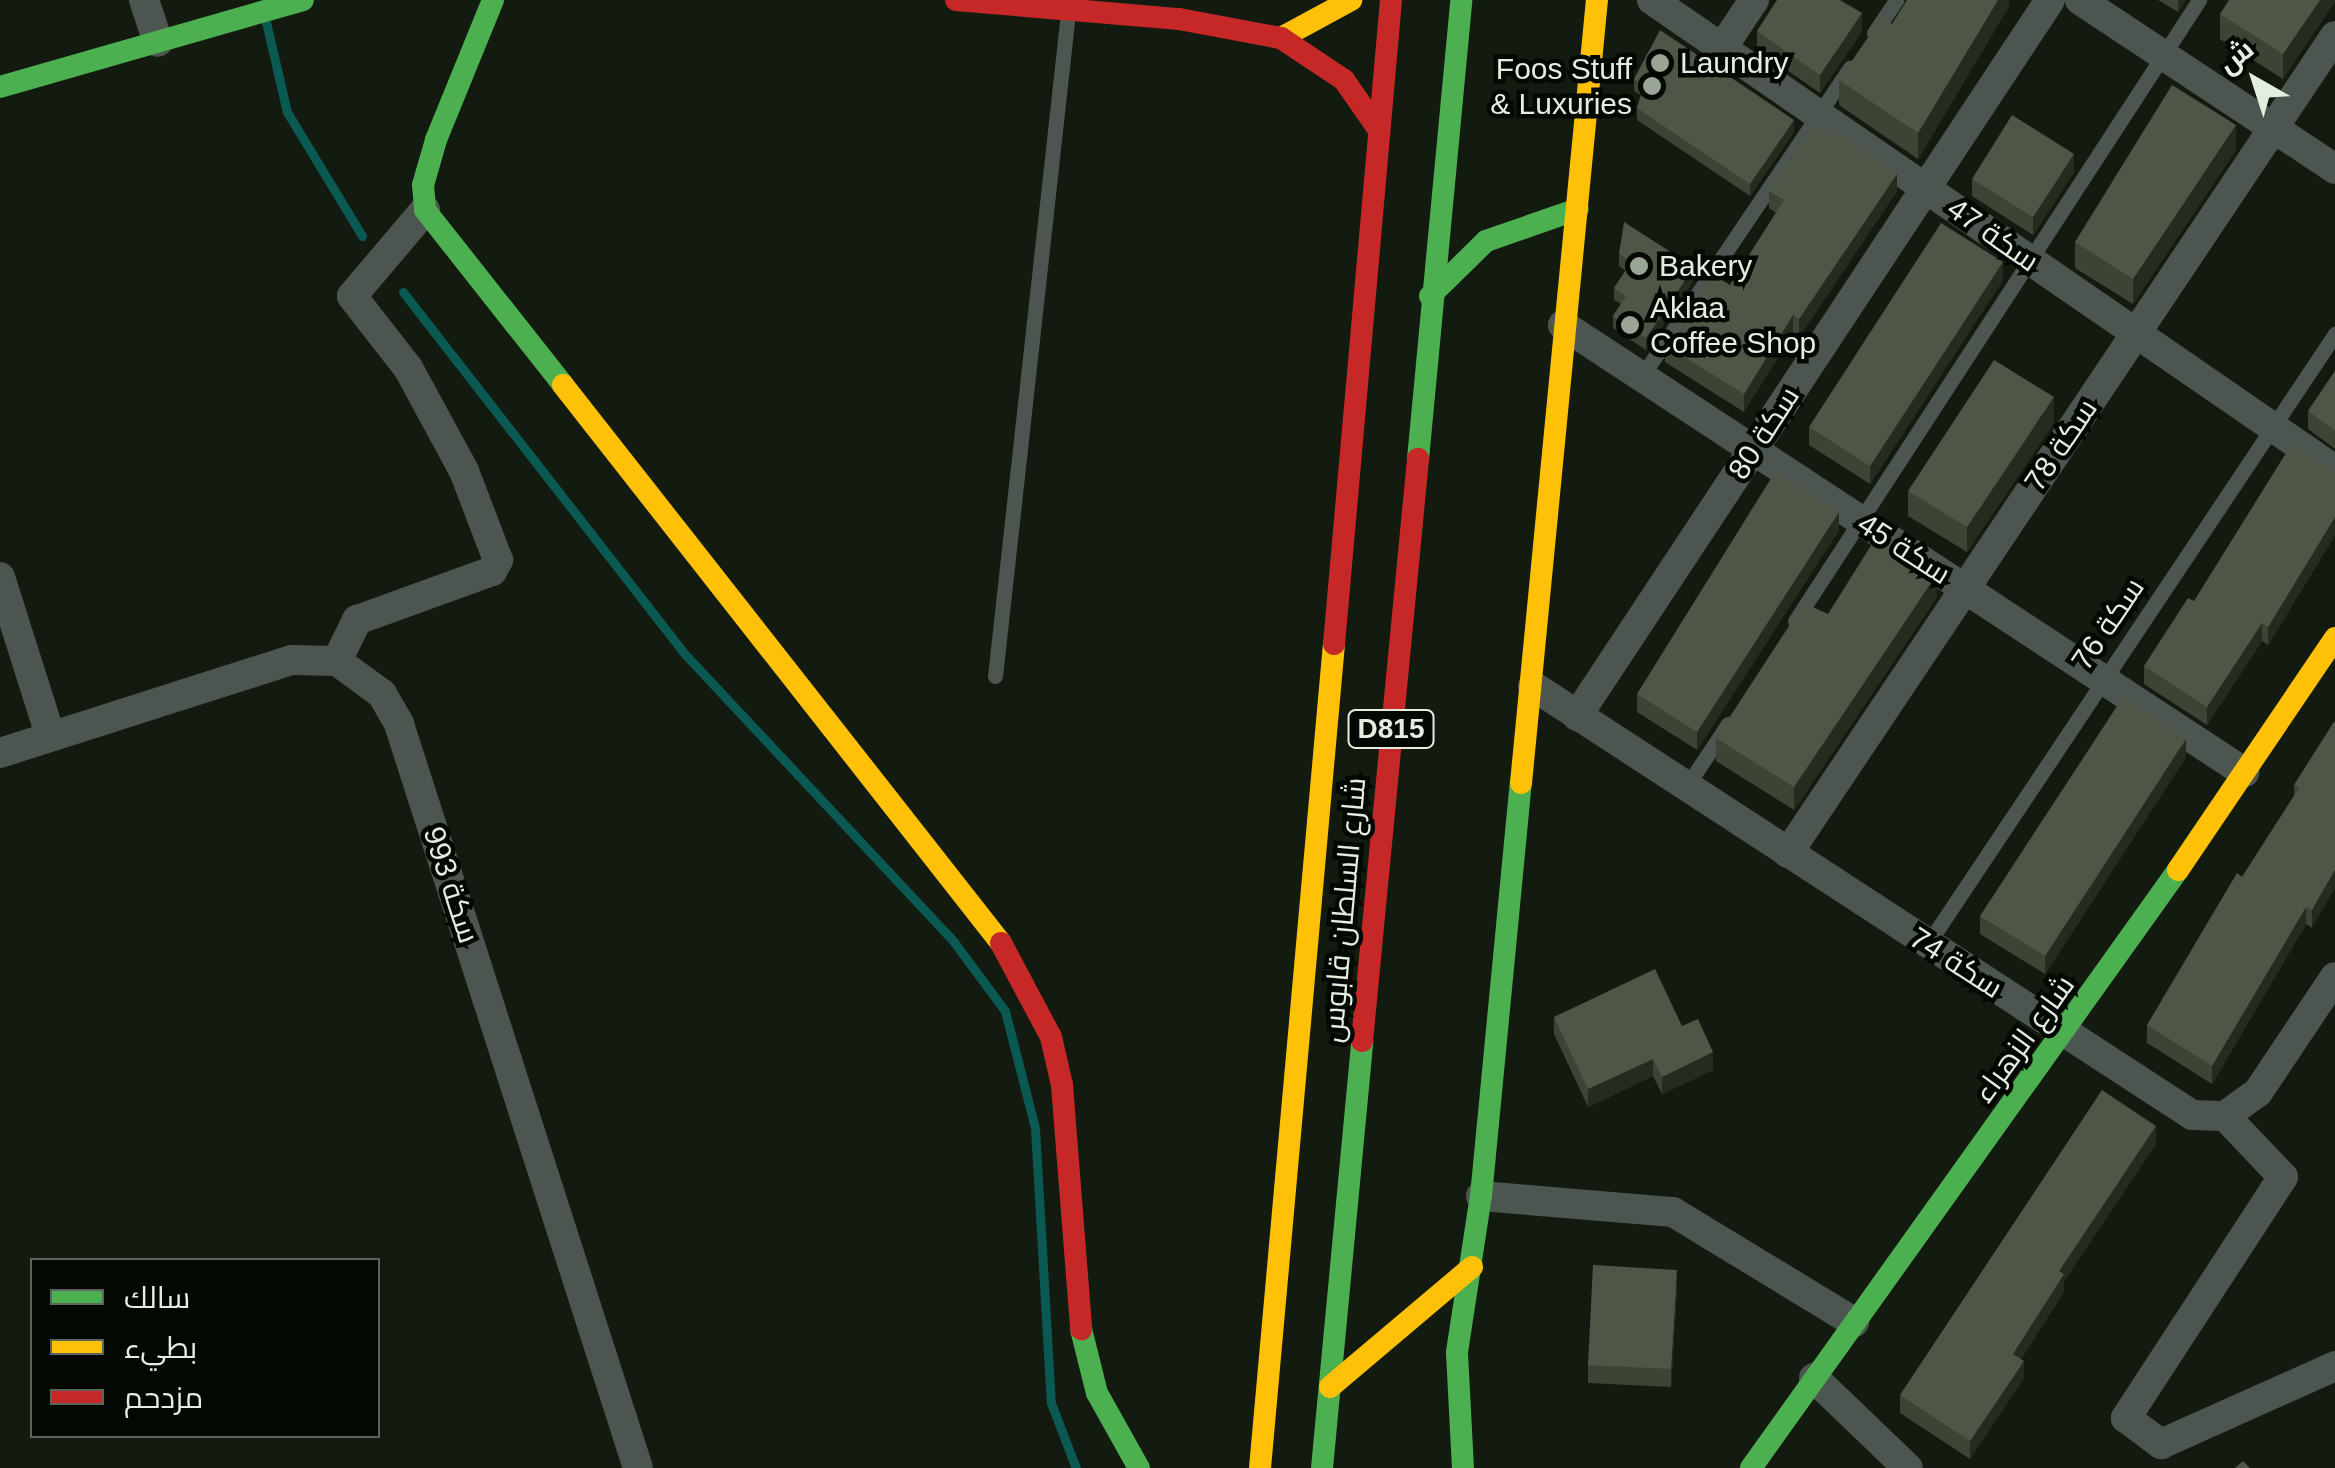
<!DOCTYPE html>
<html>
<head>
<meta charset="utf-8">
<style>
	body { margin:0 }
	#map { position:relative; width:2335px; height:1468px; overflow:hidden; background:#131b10; font-family:Helvetica,Cairo,sans-serif }
	div>[style] { position:absolute }
	[style*='--x'] { left:calc(var(--x)*1px); top:calc(var(--y)*1px); width:calc(var(--w)*1px); rotate:calc(var(--a)*1deg) }
	.stream>* { height:9px; margin:-4.5px; padding:0 4.5px; transform-origin:4.5px; border-radius:4.5px; background:#0a5a53 }
	.lane>* { height:15px; margin:-7.5px; padding:0 7.5px; transform-origin:7.5px; border-radius:7.5px; background:#4c554f }
	.street>* { height:30px; margin:-15px; padding:0 15px; transform-origin:15px; border-radius:15px; background:#4c554f }
	.fast>* { height:22px; margin:-11px; padding:0 11px; transform-origin:11px; border-radius:11px; background:#4caf50 }
	.slow>* { height:22px; margin:-11px; padding:0 11px; transform-origin:11px; border-radius:11px; background:#ffc107 }
	.jam>* { height:22px; margin:-11px; padding:0 11px; transform-origin:11px; border-radius:11px; background:#c62828 }
	.wall>* { inset:0; background:#3d4335 }
	.shaded-wall>* { inset:0; background:#252b1e }
	.building>* { inset:0; background:#4f5547 }
	.dots>* { width:28px; height:28px; translate:-50% -50%; box-sizing:border-box; border:5px solid #030802; border-radius:50% }
	span { translate:-50% -50%; white-space:nowrap; text-align:center; line-height:1.15; -webkit-text-stroke:9px #030802; paint-order:stroke }
	.shield-label span { padding:2px 8px; background:#030802; border:2px solid; border-radius:8px; -webkit-text-stroke-width:0 }
	.shield-label { font-size:28px; color:#e3eee0; font-weight:700 }
	.poi-label { font-size:30px; color:#e3eee0 }
	.left { translate:0 -50%; text-align:left }
	.right { translate:-100% -50%; text-align:right }
	.street-label { font-size:30px; color:#e3eee0 }
	.legend { position:absolute; left:30px; top:1258px; width:350px; height:180px; box-sizing:border-box; background:#030802; border:2px solid #5d645b; margin:0; padding:12px 18px; list-style:none; font-size:30px; color:#e3eee0 }
	.legend li { display:flex; align-items:center; gap:20px; height:50px }
	.legend b { width:50px; border:2px solid #5d645b }
	.north { position:absolute; left:2205px; top:30px; width:100px; height:100px; -webkit-text-stroke:8px #030802; paint-order:stroke; rotate:321deg; font-size:28px; font-weight:700; line-height:40px; text-align:center; color:#e3eee0 }
	.north::after { content:''; display:block; margin:auto; width:35px; height:45px; background:#e3eee0; clip-path:polygon(50% 0,100% 100%,50% 72%,0 100%) }
</style>
</head>
<body>
<div id="map">
	<div class="stream">
		<div style="--x:266;--y:22;--w:92;--a:76.9"></div>
		<div style="--x:287;--y:112;--w:145;--a:58.8"></div>
		<div style="--x:403;--y:292;--w:455;--a:52.1"></div>
		<div style="--x:682;--y:651;--w:398;--a:46.9"></div>
		<div style="--x:954;--y:942;--w:86;--a:53.5"></div>
		<div style="--x:1005;--y:1011;--w:121;--a:75.6"></div>
		<div style="--x:1035;--y:1128;--w:275;--a:86.7"></div>
		<div style="--x:1051;--y:1403;--w:70;--a:69"></div>
	</div>
	<div class="lane">
		<div style="--x:1874;--y:33;--w:40;--a:-56"></div>
		<div style="--x:1642;--y:376;--w:372;--a:-56"></div>
		<div style="--x:1795;--y:621;--w:741;--a:-56.95"></div>
		<div style="--x:995;--y:676;--w:667;--a:-83.72"></div>
		<div style="--x:1686;--y:787;--w:76;--a:-56.3"></div>
		<div style="--x:1927;--y:945;--w:735;--a:-56.27"></div>
	</div>
	<div class="street">
		<div style="--x:144;--y:0;--w:44;--a:71.6"></div>
		<div style="--x:1652;--y:0;--w:829;--a:34.53"></div>
		<div style="--x:2080;--y:0;--w:306;--a:33.5"></div>
		<div style="--x:1722;--y:48;--w:58;--a:-56.3"></div>
		<div style="--x:1563;--y:325;--w:815;--a:33.28"></div>
		<div style="--x:0;--y:577;--w:166;--a:72.4"></div>
		<div style="--x:337;--y:661;--w:46;--a:-64"></div>
		<div style="--x:357;--y:620;--w:144;--a:-19.9"></div>
		<div style="--x:492;--y:571;--w:13;--a:-61"></div>
		<div style="--x:498;--y:560;--w:95;--a:-110.9"></div>
		<div style="--x:464;--y:471;--w:117;--a:-118.5"></div>
		<div style="--x:408;--y:368;--w:91;--a:-127.9"></div>
		<div style="--x:352;--y:296;--w:113;--a:-49.7"></div>
		<div style="--x:1533;--y:686;--w:786;--a:33.06"></div>
		<div style="--x:2192;--y:1115;--w:33;--a:2"></div>
		<div style="--x:2225;--y:1116;--w:84;--a:46.4"></div>
		<div style="--x:2283;--y:1177;--w:288;--a:123.1"></div>
		<div style="--x:2126;--y:1418;--w:44;--a:36.6"></div>
		<div style="--x:2161;--y:1444;--w:191;--a:-24.1"></div>
		<div style="--x:1577;--y:716;--w:858;--a:-56.55"></div>
		<div style="--x:0;--y:753;--w:306;--a:-17.7"></div>
		<div style="--x:292;--y:660;--w:45;--a:1.3"></div>
		<div style="--x:337;--y:661;--w:56;--a:36.3"></div>
		<div style="--x:382;--y:694;--w:34;--a:60"></div>
		<div style="--x:399;--y:724;--w:781;--a:72.19"></div>
		<div style="--x:1788;--y:853;--w:983;--a:-56.2"></div>
		<div style="--x:2225;--y:1116;--w:41;--a:-36"></div>
		<div style="--x:2258;--y:1092;--w:138;--a:-56.2"></div>
		<div style="--x:1481;--y:1196;--w:193;--a:4.8"></div>
		<div style="--x:1673;--y:1212;--w:212;--a:31.3"></div>
		<div style="--x:1814;--y:1378;--w:130;--a:43.8"></div>
	</div>
	<div class="fast">
		<div style="--x:493;--y:0;--w:151;--a:112.2"></div>
		<div style="--x:436;--y:140;--w:47;--a:106.1"></div>
		<div style="--x:423;--y:185;--w:25;--a:85"></div>
		<div style="--x:425;--y:210;--w:223;--a:51.7"></div>
		<div style="--x:0;--y:87;--w:315;--a:-16"></div>
		<div style="--x:1430;--y:296;--w:78;--a:-44.5"></div>
		<div style="--x:1486;--y:241;--w:97;--a:-19.2"></div>
		<div style="--x:1418;--y:459;--w:461;--a:-84.6"></div>
		<div style="--x:1081;--y:1329;--w:66;--a:76"></div>
		<div style="--x:1097;--y:1393;--w:86;--a:60.8"></div>
		<div style="--x:1322;--y:1468;--w:429;--a:-84.6"></div>
		<div style="--x:1463;--y:1468;--w:116;--a:-93"></div>
		<div style="--x:1457;--y:1352;--w:158;--a:-81.3"></div>
		<div style="--x:1481;--y:1196;--w:415;--a:-84.5"></div>
		<div style="--x:1751;--y:1468;--w:735;--a:-54.47"></div>
	</div>
	<div class="slow">
		<div style="--x:1281;--y:38;--w:80;--a:-28.5"></div>
		<div style="--x:563;--y:385;--w:709;--a:51.87"></div>
		<div style="--x:1521;--y:783;--w:787;--a:-84.46"></div>
		<div style="--x:2178;--y:870;--w:280;--a:-55.9"></div>
		<div style="--x:1330;--y:1387;--w:186;--a:-40.2"></div>
		<div style="--x:1260;--y:1468;--w:827;--a:-84.87"></div>
	</div>
	<div class="jam">
		<div style="--x:956;--y:0;--w:224;--a:4.9"></div>
		<div style="--x:1179;--y:19;--w:104;--a:10.6"></div>
		<div style="--x:1281;--y:38;--w:76;--a:33.7"></div>
		<div style="--x:1344;--y:80;--w:60;--a:55.2"></div>
		<div style="--x:1334;--y:644;--w:647;--a:-84.94"></div>
		<div style="--x:1001;--y:943;--w:106;--a:62"></div>
		<div style="--x:1051;--y:1037;--w:49;--a:77.1"></div>
		<div style="--x:1062;--y:1085;--w:245;--a:85.5"></div>
		<div style="--x:1362;--y:1041;--w:585;--a:-84.5"></div>
	</div>
	<div class="wall">
		<div style="clip-path:polygon(2009px 0,2009px 6px,1918px 159px,1839px 105px,1839px 80px,1892px 24px)"></div>
		<div style="clip-path:polygon(2158px 0,2186px 0,2178px 12px)"></div>
		<div style="clip-path:polygon(2335px 0,2283px 79px,2220px 39px,2220px 14px)"></div>
		<div style="clip-path:polygon(1757px 31px,1862px 31px,1820px 93px,1757px 49px)"></div>
		<div style="clip-path:polygon(1634px 79px,1794px 132px,1750px 196px,1637px 120px,1637px 108px,1641px 95px,1634px 91px)"></div>
		<div style="clip-path:polygon(2236px 150px,2133px 304px,2075px 268px,2075px 242px)"></div>
		<div style="clip-path:polygon(2074px 172px,2033px 235px,1972px 196px,1972px 179px)"></div>
		<div style="clip-path:polygon(1769px 191px,1897px 191px,1799px 337px,1793px 333px,1744px 412px,1665px 362px,1665px 345px,1730px 285px,1776px 213px,1769px 208px)"></div>
		<div style="clip-path:polygon(1619px 254px,1694px 280px,1646px 350px,1613px 328px,1613px 316px,1621px 304px,1614px 300px,1614px 288px,1626px 271px,1619px 266px)"></div>
		<div style="clip-path:polygon(2003px 280px,1870px 484px,1809px 445px,1809px 427px)"></div>
		<div style="clip-path:polygon(2335px 371px,2335px 449px,2308px 429px,2308px 411px)"></div>
		<div style="clip-path:polygon(2054px 423px,1967px 552px,1908px 516px,1908px 491px)"></div>
		<div style="clip-path:polygon(2335px 470px,2335px 535px,2268px 645px,2262px 641px,2207px 725px,2144px 684px,2144px 666px,2194px 601px)"></div>
		<div style="clip-path:polygon(1839px 530px,1697px 750px,1637px 712px,1637px 694px)"></div>
		<div style="clip-path:polygon(1937px 597px,1794px 810px,1716px 761px,1716px 738px,1828px 614px)"></div>
		<div style="clip-path:polygon(2334px 722px,2312px 928px,2306px 924px,2212px 1084px,2147px 1043px,2147px 1025px,2294px 796px,2294px 785px)"></div>
		<div style="clip-path:polygon(2186px 757px,2045px 974px,1980px 934px,1980px 916px)"></div>
		<div style="clip-path:polygon(1554px 1017px,1682px 1026px,1713px 1070px,1662px 1094px,1653px 1076px,1588px 1107px,1554px 1034px)"></div>
		<div style="clip-path:polygon(2156px 1144px,2064px 1281px,2064px 1292px,2021px 1359px,2024px 1378px,1970px 1459px,1900px 1413px,1900px 1395px)"></div>
		<div style="clip-path:polygon(1677px 1288px,1671px 1387px,1588px 1383px,1588px 1365px)"></div>
	</div>
	<div class="shaded-wall">
		<div style="clip-path:polygon(1998px 0,2009px 0,2009px 6px,1918px 159px,1918px 133px)"></div>
		<div style="clip-path:polygon(2178px 0,2186px 0,2178px 12px)"></div>
		<div style="clip-path:polygon(2320px 0,2335px 0,2335px 2px,2283px 79px,2283px 54px)"></div>
		<div style="clip-path:polygon(1862px 13px,1862px 31px,1820px 93px,1820px 75px)"></div>
		<div style="clip-path:polygon(1794px 120px,1794px 132px,1750px 196px,1750px 184px)"></div>
		<div style="clip-path:polygon(2236px 125px,2236px 150px,2133px 304px,2133px 279px)"></div>
		<div style="clip-path:polygon(2074px 154px,2074px 172px,2033px 235px,2033px 217px)"></div>
		<div style="clip-path:polygon(1897px 174px,1897px 191px,1799px 337px,1799px 319px)"></div>
		<div style="clip-path:polygon(2003px 262px,2003px 280px,1870px 484px,1870px 466px)"></div>
		<div style="clip-path:polygon(1694px 267px,1694px 280px,1646px 350px,1646px 338px)"></div>
		<div style="clip-path:polygon(1793px 315px,1793px 333px,1744px 412px,1744px 394px)"></div>
		<div style="clip-path:polygon(2054px 397px,2054px 423px,1967px 552px,1967px 527px)"></div>
		<div style="clip-path:polygon(1839px 512px,1839px 530px,1697px 750px,1697px 732px)"></div>
		<div style="clip-path:polygon(2335px 517px,2335px 535px,2268px 645px,2268px 627px)"></div>
		<div style="clip-path:polygon(1937px 574px,1937px 597px,1794px 810px,1794px 787px)"></div>
		<div style="clip-path:polygon(2262px 623px,2262px 641px,2207px 725px,2207px 707px)"></div>
		<div style="clip-path:polygon(2186px 739px,2186px 757px,2045px 974px,2045px 956px)"></div>
		<div style="clip-path:polygon(2335px 870px,2335px 888px,2312px 928px,2312px 910px)"></div>
		<div style="clip-path:polygon(2306px 907px,2306px 924px,2212px 1084px,2212px 1066px)"></div>
		<div style="clip-path:polygon(1713px 1052px,1713px 1070px,1662px 1094px,1662px 1077px)"></div>
		<div style="clip-path:polygon(1653px 1059px,1653px 1076px,1588px 1107px,1588px 1089px)"></div>
		<div style="clip-path:polygon(2156px 1126px,2156px 1144px,2064px 1281px,2064px 1292px,2013px 1371px,2013px 1354px,2059px 1271px)"></div>
		<div style="clip-path:polygon(1677px 1270px,1677px 1288px,1671px 1387px,1671px 1369px)"></div>
		<div style="clip-path:polygon(2024px 1361px,2024px 1378px,1970px 1459px,1970px 1441px)"></div>
	</div>
	<div class="building">
		<div style="clip-path:polygon(1777px 0,1840px 0,1862px 13px,1820px 75px,1757px 31px)"></div>
		<div style="clip-path:polygon(1907px 0,1998px 0,1918px 133px,1839px 80px,1881px 18px,1892px 24px)"></div>
		<div style="clip-path:polygon(2229px 0,2320px 0,2283px 54px,2220px 14px)"></div>
		<div style="clip-path:polygon(1660px 30px,1794px 120px,1750px 184px,1637px 108px,1644px 85px,1634px 79px)"></div>
		<div style="clip-path:polygon(2172px 85px,2236px 125px,2133px 279px,2075px 242px)"></div>
		<div style="clip-path:polygon(2012px 115px,2074px 154px,2033px 217px,1972px 179px)"></div>
		<div style="clip-path:polygon(1812px 126px,1830px 138px,1835px 131px,1897px 174px,1799px 319px,1793px 315px,1744px 394px,1665px 345px,1712px 274px,1730px 285px,1784px 200px,1769px 191px)"></div>
		<div style="clip-path:polygon(1624px 222px,1694px 267px,1646px 338px,1613px 316px,1626px 296px,1614px 288px,1631px 262px,1619px 254px)"></div>
		<div style="clip-path:polygon(1941px 223px,2003px 262px,1870px 466px,1809px 427px)"></div>
		<div style="clip-path:polygon(1994px 360px,2054px 397px,1967px 527px,1908px 491px)"></div>
		<div style="clip-path:polygon(2335px 371px,2335px 431px,2308px 411px)"></div>
		<div style="clip-path:polygon(2291px 445px,2333px 471px,2335px 470px,2335px 517px,2268px 627px,2262px 623px,2207px 707px,2144px 666px,2188px 598px,2194px 601px)"></div>
		<div style="clip-path:polygon(1775px 472px,1839px 512px,1697px 732px,1637px 694px)"></div>
		<div style="clip-path:polygon(1877px 536px,1937px 574px,1794px 787px,1716px 738px,1804px 603px,1828px 614px)"></div>
		<div style="clip-path:polygon(2123px 697px,2186px 739px,2045px 956px,1980px 916px)"></div>
		<div style="clip-path:polygon(2334px 722px,2335px 722px,2335px 870px,2312px 910px,2306px 907px,2212px 1066px,2147px 1025px,2237px 873px,2242px 877px,2299px 788px,2294px 785px)"></div>
		<div style="clip-path:polygon(1655px 969px,1682px 1026px,1698px 1019px,1713px 1052px,1662px 1077px,1653px 1059px,1588px 1089px,1554px 1017px)"></div>
		<div style="clip-path:polygon(2102px 1090px,2156px 1126px,2059px 1271px,2064px 1274px,2013px 1354px,2024px 1361px,1970px 1441px,1900px 1395px)"></div>
		<div style="clip-path:polygon(1593px 1265px,1677px 1270px,1671px 1369px,1588px 1365px)"></div>
		<div style="clip-path:polygon(2243px 1461px,2250px 1468px,2235px 1468px)"></div>
	</div>
	<div class="dots">
		<div style="left:1660px;top:63px;background:#9aa497"></div>
		<div style="left:1652px;top:86px;background:#9aa497"></div>
		<div style="left:1639px;top:266px;background:#9aa497"></div>
		<div style="left:1630px;top:325px;background:#9aa497"></div>
	</div>
	<div class="shield-label">
		<span style="left:1391px;top:729px">D815</span>
	</div>
	<div class="poi-label">
		<span class="left" style="left:1680px;top:63px">Laundry</span>
		<span class="right" style="left:1632px;top:86px">Foos Stuff<br>&amp; Luxuries</span>
		<span class="left" style="left:1659px;top:266px">Bakery</span>
		<span class="left" style="left:1650px;top:325px">Aklaa<br>Coffee Shop</span>
	</div>
	<div class="street-label">
		<span style="left:1993px;top:235px;rotate:35deg">سكة 47</span>
		<span style="left:1764px;top:433px;rotate:-57deg">سكة 80</span>
		<span style="left:2061px;top:445px;rotate:-56deg">سكة 78</span>
		<span style="left:1904px;top:549px;rotate:33deg">سكة 45</span>
		<span style="left:2108px;top:624px;rotate:-56deg">سكة 76</span>
		<span style="left:451px;top:885px;rotate:72deg">سكة 993</span>
		<span style="left:1344px;top:910px;rotate:-85deg">شارع السلطان قابوس</span>
		<span style="left:1956px;top:963px;rotate:33deg">سكة 74</span>
		<span style="left:2024px;top:1039px;rotate:-54deg">شارع الزهراء</span>
	</div>
	<ul class="legend">
	<li><b style="height:12px;background:#4caf50"></b>سالك</li>
	<li><b style="height:12px;background:#ffc107"></b>بطيء</li>
	<li><b style="height:12px;background:#c62828"></b>مزدحم</li>
	</ul>
	<div class="north">ش</div>
</div>
</body>
</html>
